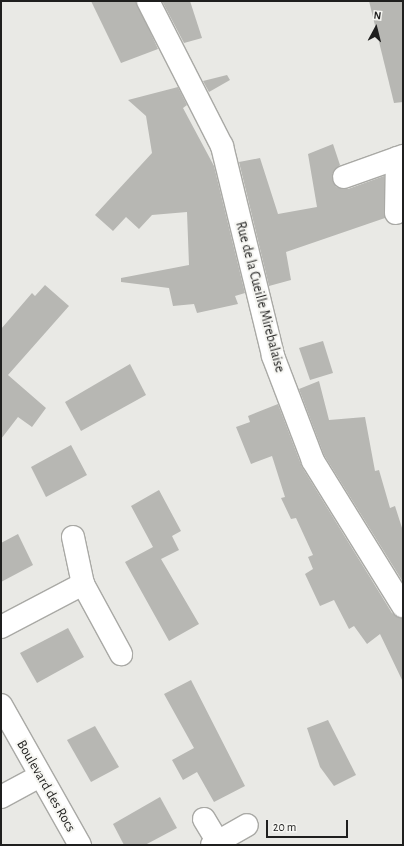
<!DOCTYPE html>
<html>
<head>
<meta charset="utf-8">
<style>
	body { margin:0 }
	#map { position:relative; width:404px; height:846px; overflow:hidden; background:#e9e9e5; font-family:"Alegreya Sans",sans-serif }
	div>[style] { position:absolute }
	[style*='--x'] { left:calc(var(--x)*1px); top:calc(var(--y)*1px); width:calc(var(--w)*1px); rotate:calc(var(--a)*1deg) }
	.building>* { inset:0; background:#b7b7b3 }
	.roads { filter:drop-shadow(1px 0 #a9a9a5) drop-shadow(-1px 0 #a9a9a5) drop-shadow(0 1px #a9a9a5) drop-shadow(0 -1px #a9a9a5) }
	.minor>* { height:22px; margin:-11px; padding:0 11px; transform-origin:11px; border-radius:11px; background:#fff }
	.tertiary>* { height:22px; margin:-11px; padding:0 11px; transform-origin:11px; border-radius:11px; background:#fff }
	span { translate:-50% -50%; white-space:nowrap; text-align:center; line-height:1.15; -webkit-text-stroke:4px #f6f6f2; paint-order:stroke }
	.street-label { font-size:14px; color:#1f1f1e }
	.frame { position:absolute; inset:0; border:2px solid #1f1f1e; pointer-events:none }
	.north { position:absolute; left:356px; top:8px; width:40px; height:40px; -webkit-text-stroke:3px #f6f6f2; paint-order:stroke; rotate:7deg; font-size:11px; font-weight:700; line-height:16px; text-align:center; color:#1f1f1e }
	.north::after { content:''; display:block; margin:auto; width:14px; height:18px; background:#1f1f1e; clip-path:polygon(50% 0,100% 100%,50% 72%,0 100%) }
	.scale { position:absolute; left:266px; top:820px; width:82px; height:18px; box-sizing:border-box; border:2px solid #1f1f1e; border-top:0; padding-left:5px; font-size:12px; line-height:14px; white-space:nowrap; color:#1f1f1e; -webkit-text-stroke:3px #f6f6f2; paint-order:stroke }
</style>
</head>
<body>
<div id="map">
	<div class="building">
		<div style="clip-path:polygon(91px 1px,136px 1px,158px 49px,121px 63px)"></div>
		<div style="clip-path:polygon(162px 1px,190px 1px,202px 38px,184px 43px)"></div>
		<div style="clip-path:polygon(369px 1px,403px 1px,403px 102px,394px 103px)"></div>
		<div style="clip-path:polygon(227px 75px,230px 80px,209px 92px,203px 81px)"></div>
		<div style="clip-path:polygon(178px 87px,187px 105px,183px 108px,214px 166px,245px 293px,235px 296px,238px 304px,197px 313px,194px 304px,173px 306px,169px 288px,121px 282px,121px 278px,189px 265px,187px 212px,152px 215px,139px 229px,126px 217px,113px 231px,95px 215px,152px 153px,146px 116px,128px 100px)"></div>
		<div style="clip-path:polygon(333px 144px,340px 165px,332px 174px,336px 187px,348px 189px,384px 176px,385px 218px,286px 252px,291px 280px,269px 286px,239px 162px,260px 158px,278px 214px,317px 207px,308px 154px)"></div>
		<div style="clip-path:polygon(45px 285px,69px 306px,8px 375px,46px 408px,32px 427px,18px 417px,1px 439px,1px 329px,32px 293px,35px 296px)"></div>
		<div style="clip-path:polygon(323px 341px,333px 373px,310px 380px,299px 348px)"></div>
		<div style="clip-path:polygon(130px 364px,146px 395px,81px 431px,65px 402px)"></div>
		<div style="clip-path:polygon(319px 381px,329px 420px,365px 417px,375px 471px,379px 470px,390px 508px,395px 506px,403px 531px,403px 582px,324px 455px,299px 389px)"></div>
		<div style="clip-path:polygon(278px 404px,302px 467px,392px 613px,403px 618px,403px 682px,380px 634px,367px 644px,354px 626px,349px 629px,334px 600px,320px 606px,305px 574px,313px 569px,308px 557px,313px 555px,296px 518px,291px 519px,281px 498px,285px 497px,272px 456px,251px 464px,236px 427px,250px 422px,248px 416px)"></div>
		<div style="clip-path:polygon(71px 445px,87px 475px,46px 497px,31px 467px)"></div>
		<div style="clip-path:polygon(159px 490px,181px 531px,172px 536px,179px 550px,161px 559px,199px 624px,169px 641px,125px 562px,153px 547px,131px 506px)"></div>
		<div style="clip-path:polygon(18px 534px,33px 565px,1px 582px,1px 543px)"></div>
		<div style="clip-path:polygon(68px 628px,84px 657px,37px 683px,20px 653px)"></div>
		<div style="clip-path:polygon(191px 680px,245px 786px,214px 802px,197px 772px,183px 780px,172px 760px,194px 748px,164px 694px)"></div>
		<div style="clip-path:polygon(328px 720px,356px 775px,334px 786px,320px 767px,307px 728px)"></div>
		<div style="clip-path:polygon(95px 726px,119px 767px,91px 782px,67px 740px)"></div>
		<div style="clip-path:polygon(160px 797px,177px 828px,145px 845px,124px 845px,113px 824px)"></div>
	</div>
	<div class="roads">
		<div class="minor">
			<div style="--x:344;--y:177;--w:63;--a:-19.6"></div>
			<div style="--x:396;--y:213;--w:55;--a:-89"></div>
			<div style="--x:73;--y:537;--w:48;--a:78"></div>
			<div style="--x:83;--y:584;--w:80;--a:61.5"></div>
			<div style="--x:1;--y:627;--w:93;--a:-27.7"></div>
			<div style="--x:1;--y:705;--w:161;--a:60.6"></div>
			<div style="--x:1;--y:797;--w:44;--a:-28.3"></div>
			<div style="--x:204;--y:819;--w:27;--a:59"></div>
			<div style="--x:212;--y:845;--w:40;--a:-29.7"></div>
		</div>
		<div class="tertiary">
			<div style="--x:148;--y:1;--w:163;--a:63"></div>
			<div style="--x:222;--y:146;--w:216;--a:76.3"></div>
			<div style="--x:273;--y:356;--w:112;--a:69.1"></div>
			<div style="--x:313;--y:461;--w:171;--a:58.2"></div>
		</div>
	</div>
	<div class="street-label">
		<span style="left:260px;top:297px;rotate:75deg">Rue de la Cueille Mirebalaise</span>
		<span style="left:46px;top:786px;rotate:60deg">Boulevard des Rocs</span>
	</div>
	<div class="frame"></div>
	<div class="north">N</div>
	<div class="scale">20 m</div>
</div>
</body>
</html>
